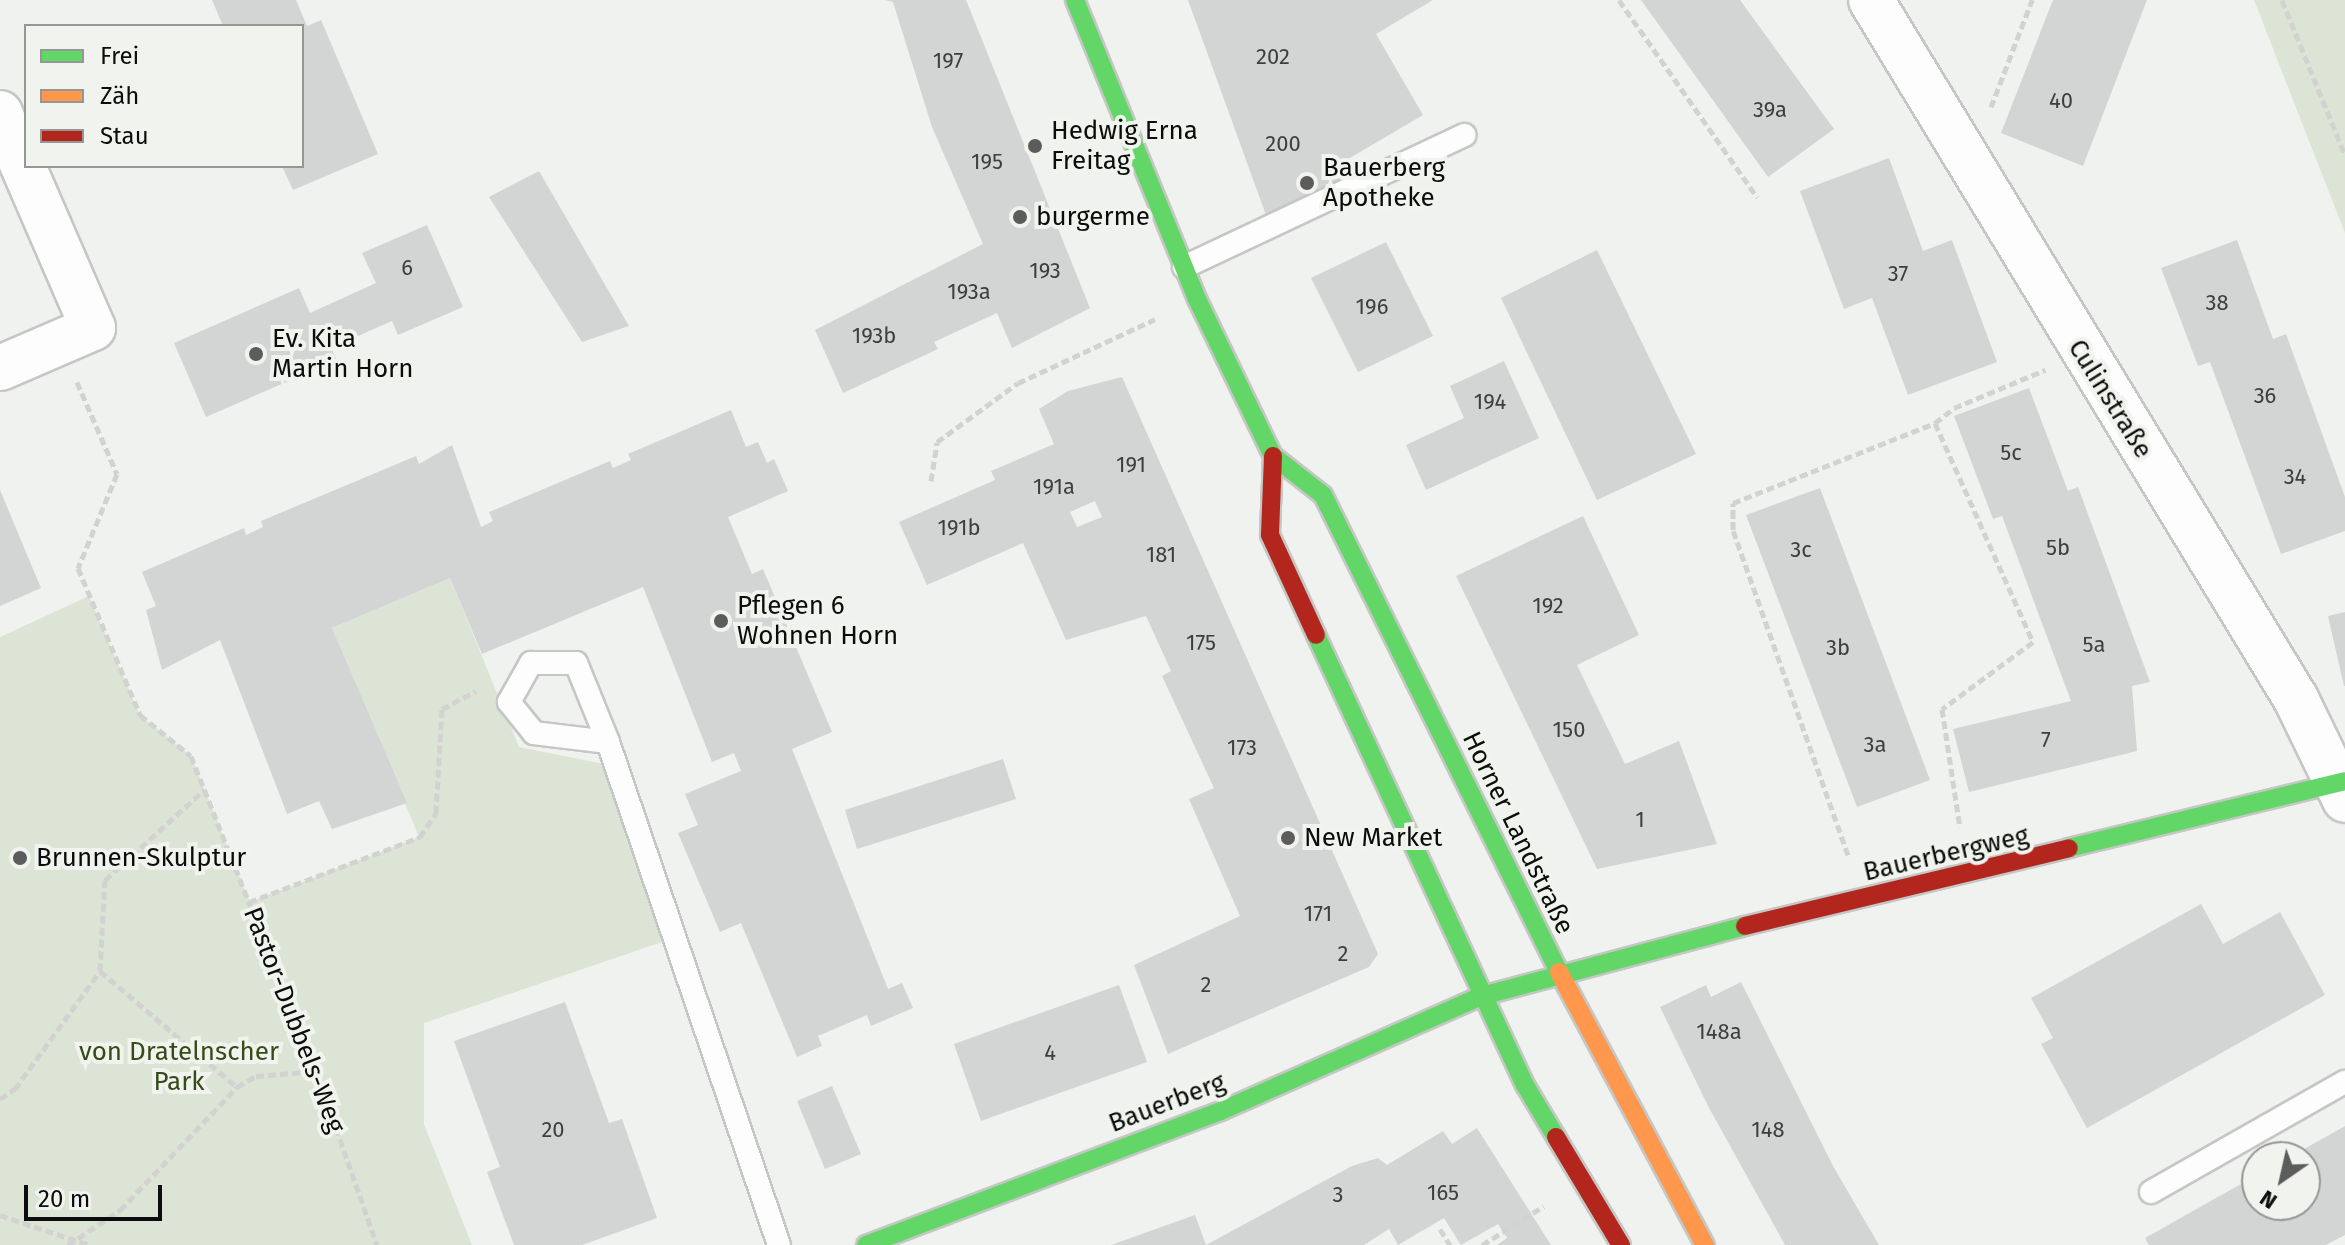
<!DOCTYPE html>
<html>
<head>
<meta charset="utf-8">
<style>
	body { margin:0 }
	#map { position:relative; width:2345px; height:1245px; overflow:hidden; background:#f0f2ef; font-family:"Fira Sans",sans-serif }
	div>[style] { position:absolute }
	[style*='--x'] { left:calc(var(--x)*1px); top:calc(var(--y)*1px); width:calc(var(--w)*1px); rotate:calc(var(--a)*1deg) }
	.green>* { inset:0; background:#dce4d5 }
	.building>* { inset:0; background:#d3d5d4 }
	.path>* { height:5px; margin-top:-2.5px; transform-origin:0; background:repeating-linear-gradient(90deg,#d2d3d1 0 8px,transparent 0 12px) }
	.roads { filter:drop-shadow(2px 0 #c5c7c4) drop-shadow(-2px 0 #c5c7c4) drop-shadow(0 2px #c5c7c4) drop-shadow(0 -2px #c5c7c4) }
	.lane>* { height:22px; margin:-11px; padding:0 11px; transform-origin:11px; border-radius:11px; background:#fdfdfd }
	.street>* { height:44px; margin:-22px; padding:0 22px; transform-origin:22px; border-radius:22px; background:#fdfdfd }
	.fast>* { height:18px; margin:-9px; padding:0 9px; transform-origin:9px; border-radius:9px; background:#63d668 }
	.slow>* { height:18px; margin:-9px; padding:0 9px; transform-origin:9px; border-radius:9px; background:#ff974d }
	.jam>* { height:18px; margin:-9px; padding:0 9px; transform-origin:9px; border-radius:9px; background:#b3261e }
	.dots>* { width:22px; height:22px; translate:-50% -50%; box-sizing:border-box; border:4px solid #f0f3ee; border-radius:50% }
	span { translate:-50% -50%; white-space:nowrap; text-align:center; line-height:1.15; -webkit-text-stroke:8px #f0f3ee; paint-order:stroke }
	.number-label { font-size:22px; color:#3d3e3d }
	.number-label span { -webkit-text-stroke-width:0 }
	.poi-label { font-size:26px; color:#0b0c0b }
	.left { translate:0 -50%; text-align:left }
	.street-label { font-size:26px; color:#0b0c0b }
	.park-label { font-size:26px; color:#354c18 }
	.legend { position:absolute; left:24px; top:24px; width:280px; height:144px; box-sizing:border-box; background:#f0f3ee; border:2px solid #949793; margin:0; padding:10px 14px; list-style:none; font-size:24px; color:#0b0c0b }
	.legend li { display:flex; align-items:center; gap:16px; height:40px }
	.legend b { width:40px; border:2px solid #949793 }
	.north { position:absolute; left:2241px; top:1141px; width:80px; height:80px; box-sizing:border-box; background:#f0f3ee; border:2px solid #949793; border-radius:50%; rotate:214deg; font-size:22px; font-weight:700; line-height:32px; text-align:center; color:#0b0c0b }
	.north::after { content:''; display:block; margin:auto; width:28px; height:36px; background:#5b5c5b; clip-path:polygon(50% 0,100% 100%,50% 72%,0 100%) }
	.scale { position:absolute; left:24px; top:1185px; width:138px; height:36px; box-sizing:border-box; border:4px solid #0b0c0b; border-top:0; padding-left:10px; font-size:24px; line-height:28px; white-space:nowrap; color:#0b0c0b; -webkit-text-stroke:6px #f0f3ee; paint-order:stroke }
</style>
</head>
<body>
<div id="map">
	<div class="green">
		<div style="clip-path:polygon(2254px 0,2345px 0,2345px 233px)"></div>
		<div style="clip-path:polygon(450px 578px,519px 747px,604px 764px,662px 942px,424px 1023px,424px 1124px,472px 1245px,0 1245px,0 637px,89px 596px,140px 715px,191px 756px,250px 902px,419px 837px,332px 628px)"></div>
	</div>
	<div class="building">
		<div style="clip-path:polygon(212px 0,296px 0,307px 26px,321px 20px,378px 154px,293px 190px,282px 166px,302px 166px,302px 26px,223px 26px)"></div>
		<div style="clip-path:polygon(885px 0,966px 0,1090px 308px,1012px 348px,997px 313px,934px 342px,938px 349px,843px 393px,815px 330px,983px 244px,932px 127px,893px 2px)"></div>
		<div style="clip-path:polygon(1188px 0,1433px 0,1376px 34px,1423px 115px,1343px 162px,1345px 177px,1267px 218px)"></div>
		<div style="clip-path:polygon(1641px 0,1740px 0,1834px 129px,1768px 177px)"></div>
		<div style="clip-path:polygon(2053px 0,2147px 0,2083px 166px,2001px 133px)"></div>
		<div style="clip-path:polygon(1889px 158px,1923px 251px,1952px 240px,1997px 362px,1908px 395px,1872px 298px,1844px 309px,1800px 191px)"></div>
		<div style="clip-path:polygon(539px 171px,629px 326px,582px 342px,489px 197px)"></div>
		<div style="clip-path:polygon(427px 225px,463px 307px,398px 335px,392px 321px,331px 348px,337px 360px,206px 417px,174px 343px,299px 288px,310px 313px,376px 283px,362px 253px)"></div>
		<div style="clip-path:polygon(2237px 240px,2273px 339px,2286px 334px,2345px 497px,2345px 531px,2281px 554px,2210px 362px,2198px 366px,2161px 268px)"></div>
		<div style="clip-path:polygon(1386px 242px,1433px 336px,1358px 372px,1311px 278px)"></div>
		<div style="clip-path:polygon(1597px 250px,1696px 454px,1597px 500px,1501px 298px)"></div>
		<div style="clip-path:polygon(1504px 361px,1539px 438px,1426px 490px,1406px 445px,1464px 418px,1450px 386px)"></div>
		<div style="clip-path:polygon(evenodd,1122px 377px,1378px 954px,1369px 967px,1168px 1054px,1134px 965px,1240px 916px,1189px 799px,1214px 788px,1162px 676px,1171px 671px,1146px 616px,1066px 640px,1023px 543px,927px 585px,899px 522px,995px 480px,991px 471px,1054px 444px,1039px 409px,1068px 391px,1122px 377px,1095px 501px,1102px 517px,1077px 527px,1070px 512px,1095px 501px)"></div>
		<div style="clip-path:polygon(2029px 388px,2068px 491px,2078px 487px,2150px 682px,2132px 686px,2137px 751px,1969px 792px,1953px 729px,2071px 701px,2002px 516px,1993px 519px,1954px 416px)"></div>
		<div style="clip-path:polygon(731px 410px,746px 447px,758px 442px,767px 463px,774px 459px,788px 491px,728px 517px,752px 574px,763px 569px,832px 732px,792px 749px,888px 989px,902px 983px,913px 1008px,871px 1026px,867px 1015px,818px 1036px,822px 1046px,797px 1057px,741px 923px,720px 932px,678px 833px,698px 825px,685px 794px,741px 771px,734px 753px,712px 762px,643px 587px,482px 654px,450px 578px,332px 628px,407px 803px,332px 829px,319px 801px,287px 814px,220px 640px,162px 670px,146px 610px,156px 606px,142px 572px,244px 528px,246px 535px,263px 527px,261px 521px,416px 456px,419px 464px,452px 445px,481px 527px,493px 521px,489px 512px,610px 461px,613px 468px,631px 460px,628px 454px)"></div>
		<div style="clip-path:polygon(1820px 488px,1930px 780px,1857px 807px,1746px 515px)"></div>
		<div style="clip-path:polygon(0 490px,41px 588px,0 606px)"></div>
		<div style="clip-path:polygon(1583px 516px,1639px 635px,1577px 665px,1625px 764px,1679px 741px,1717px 844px,1597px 869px,1456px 576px)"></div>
		<div style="clip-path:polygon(2345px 612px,2345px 686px,2344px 686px,2328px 616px)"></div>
		<div style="clip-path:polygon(1003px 759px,1016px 799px,857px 849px,845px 810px)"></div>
		<div style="clip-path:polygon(2201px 904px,2223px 944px,2280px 912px,2325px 995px,2087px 1128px,2041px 1044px,2053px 1038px,2031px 998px)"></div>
		<div style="clip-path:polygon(1741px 982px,1833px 1166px,1879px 1245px,1785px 1245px,1708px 1106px,1660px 1007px,1706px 985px,1711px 997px)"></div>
		<div style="clip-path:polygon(1119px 985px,1147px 1062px,981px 1121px,954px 1044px)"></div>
		<div style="clip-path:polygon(565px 1002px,609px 1123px,622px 1119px,657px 1218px,582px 1245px,514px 1245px,487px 1172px,500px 1167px,454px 1041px)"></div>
		<div style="clip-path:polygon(832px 1086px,861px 1154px,825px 1169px,797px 1101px)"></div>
		<div style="clip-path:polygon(2345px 1126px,2345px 1235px,2326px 1245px,2149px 1245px,2145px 1238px,2257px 1175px,2257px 1205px,2305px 1205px,2305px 1157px,2290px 1157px)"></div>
		<div style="clip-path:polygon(1477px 1128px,1551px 1245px,1497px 1245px,1507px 1238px,1498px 1224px,1461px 1245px,1444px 1218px,1398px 1245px,1389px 1229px,1364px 1245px,1111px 1245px,1195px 1215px,1206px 1245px,1352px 1166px,1378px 1158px,1387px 1165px,1443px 1131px,1452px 1144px)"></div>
	</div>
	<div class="path">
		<div style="--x:1619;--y:0;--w:241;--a:55"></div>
		<div style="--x:2282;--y:0;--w:167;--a:67.9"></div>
		<div style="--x:1991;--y:107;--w:115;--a:-69"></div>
		<div style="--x:77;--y:382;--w:100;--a:66.5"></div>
		<div style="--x:117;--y:474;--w:102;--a:112.5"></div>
		<div style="--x:78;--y:568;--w:160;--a:67.1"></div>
		<div style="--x:140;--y:715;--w:65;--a:38.8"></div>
		<div style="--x:191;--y:756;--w:339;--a:68.4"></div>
		<div style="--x:316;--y:1071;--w:184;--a:70.7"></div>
		<div style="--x:1935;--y:423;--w:24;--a:-38"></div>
		<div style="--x:1954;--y:408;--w:99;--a:-22.7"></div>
		<div style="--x:931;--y:481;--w:39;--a:-81"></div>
		<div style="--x:937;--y:442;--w:100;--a:-36.1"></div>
		<div style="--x:1018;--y:383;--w:151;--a:-25"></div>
		<div style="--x:1848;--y:855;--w:345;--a:-109.5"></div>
		<div style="--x:1733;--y:530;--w:27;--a:-90"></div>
		<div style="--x:1733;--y:503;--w:217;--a:-21.6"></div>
		<div style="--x:1935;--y:423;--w:240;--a:65.9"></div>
		<div style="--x:2033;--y:642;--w:113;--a:143.6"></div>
		<div style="--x:1942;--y:709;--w:120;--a:81.4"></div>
		<div style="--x:249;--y:902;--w:183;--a:-20.8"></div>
		<div style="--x:420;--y:837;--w:29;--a:-56"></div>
		<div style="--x:436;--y:813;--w:104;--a:-86.7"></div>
		<div style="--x:442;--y:709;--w:38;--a:-28"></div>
		<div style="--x:100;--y:971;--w:180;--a:40.3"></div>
		<div style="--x:0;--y:1099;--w:18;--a:-34"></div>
		<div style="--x:15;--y:1089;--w:145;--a:-54.2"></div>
		<div style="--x:100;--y:971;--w:91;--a:-86.9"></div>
		<div style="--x:105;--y:880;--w:134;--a:-42.3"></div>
		<div style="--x:0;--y:1215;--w:94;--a:18.6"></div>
		<div style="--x:1440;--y:1229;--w:19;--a:58"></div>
		<div style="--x:68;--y:1245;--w:63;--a:-33.9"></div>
		<div style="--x:120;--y:1210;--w:170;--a:-46.4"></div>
		<div style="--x:237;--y:1087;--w:22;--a:-30"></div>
		<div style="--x:256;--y:1076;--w:60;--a:-4.8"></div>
		<div style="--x:1482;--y:1245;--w:73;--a:-32.2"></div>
	</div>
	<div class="roads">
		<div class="lane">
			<div style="--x:1184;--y:267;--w:310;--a:-25.2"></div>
			<div style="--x:608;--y:742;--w:75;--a:-173.1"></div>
			<div style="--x:534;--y:733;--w:40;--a:-129"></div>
			<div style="--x:509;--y:702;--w:45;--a:-60.6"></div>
			<div style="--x:531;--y:663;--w:45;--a:0"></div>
			<div style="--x:576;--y:663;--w:85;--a:67.9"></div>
			<div style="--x:608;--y:742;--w:531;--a:71.22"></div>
			<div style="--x:2151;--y:1192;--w:223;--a:-29.6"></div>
		</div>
		<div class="street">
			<div style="--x:1871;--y:0;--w:818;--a:58.7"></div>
			<div style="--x:2296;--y:699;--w:112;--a:64.1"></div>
			<div style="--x:0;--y:113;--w:234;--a:66.6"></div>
			<div style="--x:93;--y:328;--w:101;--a:156.7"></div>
		</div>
		<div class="fast">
			<div style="--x:1075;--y:0;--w:323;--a:67.8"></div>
			<div style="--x:1197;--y:299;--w:174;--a:64.2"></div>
			<div style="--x:1273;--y:456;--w:63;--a:38"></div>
			<div style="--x:1323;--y:495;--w:532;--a:63.68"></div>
			<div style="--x:1316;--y:635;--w:496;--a:65.1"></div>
			<div style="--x:1525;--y:1085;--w:61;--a:59.2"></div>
			<div style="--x:2069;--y:848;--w:284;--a:-13.6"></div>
			<div style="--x:866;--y:1245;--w:379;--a:-20.7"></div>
			<div style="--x:1221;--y:1111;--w:285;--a:-23.8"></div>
			<div style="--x:1482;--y:996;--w:272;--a:-14.9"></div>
		</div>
		<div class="slow">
			<div style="--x:1559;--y:972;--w:310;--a:61.9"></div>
		</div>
		<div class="jam">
			<div style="--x:1273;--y:456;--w:79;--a:92.2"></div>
			<div style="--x:1270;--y:535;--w:110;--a:65.3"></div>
			<div style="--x:1745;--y:926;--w:333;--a:-13.5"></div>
			<div style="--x:1556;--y:1137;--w:126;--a:59"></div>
		</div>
	</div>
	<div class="dots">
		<div style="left:1035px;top:146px;background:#5b5c5b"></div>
		<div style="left:1307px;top:183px;background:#5b5c5b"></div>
		<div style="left:1020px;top:217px;background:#5b5c5b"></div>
		<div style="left:256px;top:354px;background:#5b5c5b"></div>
		<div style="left:721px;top:621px;background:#5b5c5b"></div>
		<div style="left:1288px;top:838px;background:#5b5c5b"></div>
		<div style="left:20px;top:858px;background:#5b5c5b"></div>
	</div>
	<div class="number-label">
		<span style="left:1273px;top:57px">202</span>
		<span style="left:948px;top:61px">197</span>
		<span style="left:2061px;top:101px">40</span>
		<span style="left:1770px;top:110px">39a</span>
		<span style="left:1283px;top:144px">200</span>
		<span style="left:987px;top:162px">195</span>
		<span style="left:407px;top:268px">6</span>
		<span style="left:1045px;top:271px">193</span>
		<span style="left:1898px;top:274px">37</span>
		<span style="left:969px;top:292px">193a</span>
		<span style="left:2217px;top:303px">38</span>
		<span style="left:1372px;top:307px">196</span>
		<span style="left:874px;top:336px">193b</span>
		<span style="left:2265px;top:396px">36</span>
		<span style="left:1490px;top:402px">194</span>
		<span style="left:2011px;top:453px">5c</span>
		<span style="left:1131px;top:465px">191</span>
		<span style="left:2295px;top:477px">34</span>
		<span style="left:1054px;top:487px">191a</span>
		<span style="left:959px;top:528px">191b</span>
		<span style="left:2058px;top:548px">5b</span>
		<span style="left:1801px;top:550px">3c</span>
		<span style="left:1161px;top:555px">181</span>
		<span style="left:1548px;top:606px">192</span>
		<span style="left:1201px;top:643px">175</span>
		<span style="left:2094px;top:645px">5a</span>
		<span style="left:1838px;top:648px">3b</span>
		<span style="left:1569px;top:730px">150</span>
		<span style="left:2046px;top:740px">7</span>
		<span style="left:1875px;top:745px">3a</span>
		<span style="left:1242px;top:748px">173</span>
		<span style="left:1640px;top:820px">1</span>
		<span style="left:1318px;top:914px">171</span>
		<span style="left:1343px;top:954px">2</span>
		<span style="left:1206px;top:985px">2</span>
		<span style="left:1719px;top:1032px">148a</span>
		<span style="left:1050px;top:1053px">4</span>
		<span style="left:553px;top:1130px">20</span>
		<span style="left:1768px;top:1130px">148</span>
		<span style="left:1443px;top:1193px">165</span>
		<span style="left:1338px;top:1195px">3</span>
	</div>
	<div class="poi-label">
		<span class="left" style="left:1051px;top:146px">Hedwig Erna<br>Freitag</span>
		<span class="left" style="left:1323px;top:183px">Bauerberg<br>Apotheke</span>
		<span class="left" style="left:1036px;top:217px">burgerme</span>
		<span class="left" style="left:272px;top:354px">Ev. Kita<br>Martin Horn</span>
		<span class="left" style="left:737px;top:621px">Pflegen 6<br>Wohnen Horn</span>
		<span class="left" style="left:1304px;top:838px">New Market</span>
		<span class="left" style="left:36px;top:858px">Brunnen-Skulptur</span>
	</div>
	<div class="street-label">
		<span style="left:2110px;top:399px;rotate:58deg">Culinstraße</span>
		<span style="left:1518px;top:833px;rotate:64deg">Horner Landstraße</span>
		<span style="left:1946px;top:854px;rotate:-13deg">Bauerbergweg</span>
		<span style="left:294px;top:1020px;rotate:69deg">Pastor-Dubbels-Weg</span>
		<span style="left:1167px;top:1103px;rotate:-21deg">Bauerberg</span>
	</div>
	<div class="park-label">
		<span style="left:179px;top:1067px">von Dratelnscher<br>Park</span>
	</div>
	<ul class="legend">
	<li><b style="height:10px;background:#63d668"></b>Frei</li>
	<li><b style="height:10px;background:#ff974d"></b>Zäh</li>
	<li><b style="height:10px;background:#b3261e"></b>Stau</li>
	</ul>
	<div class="north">N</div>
	<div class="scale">20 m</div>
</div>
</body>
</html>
